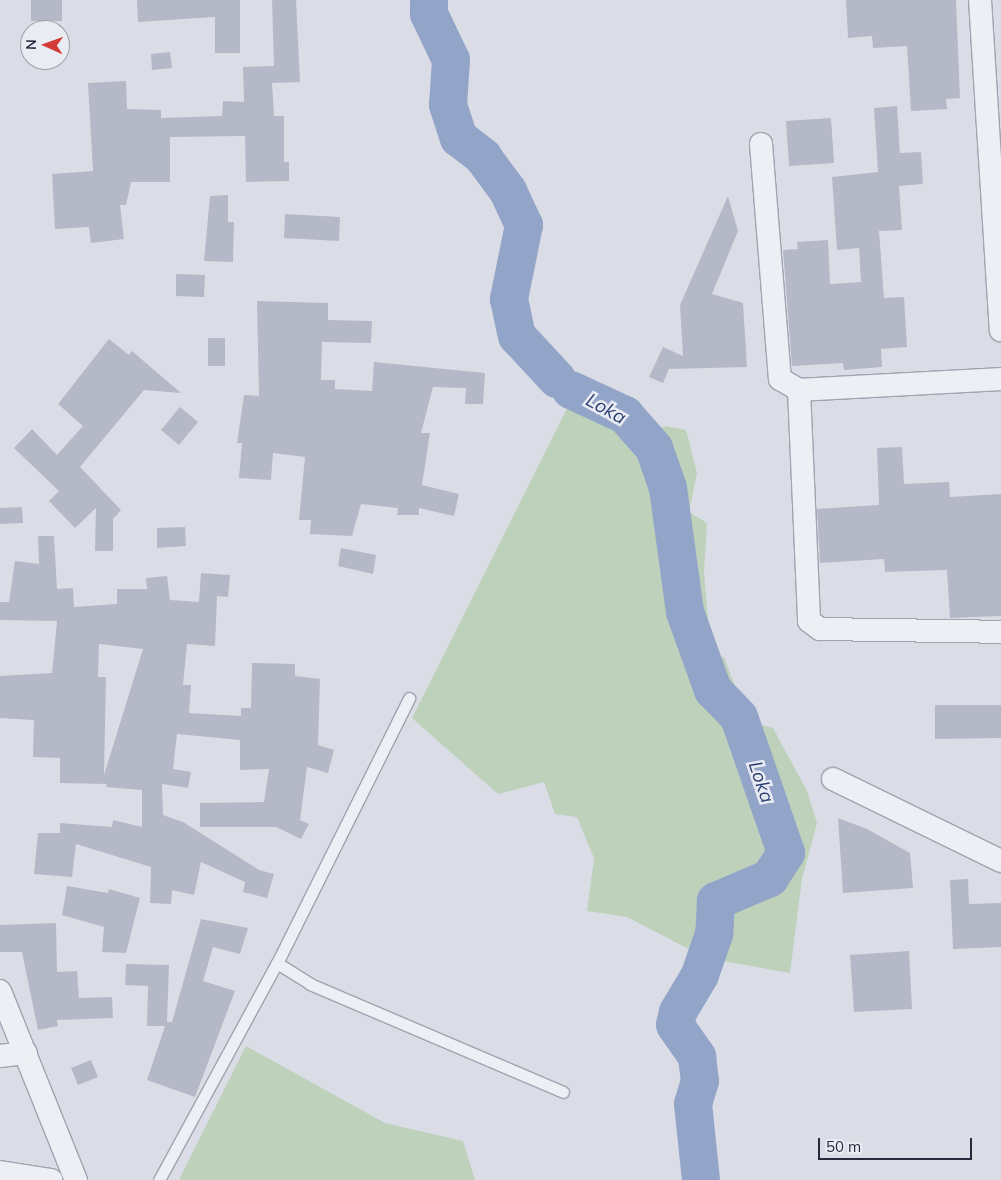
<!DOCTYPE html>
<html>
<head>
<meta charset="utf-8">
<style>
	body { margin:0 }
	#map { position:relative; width:1001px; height:1180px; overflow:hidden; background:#dbdde6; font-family:Mulish,sans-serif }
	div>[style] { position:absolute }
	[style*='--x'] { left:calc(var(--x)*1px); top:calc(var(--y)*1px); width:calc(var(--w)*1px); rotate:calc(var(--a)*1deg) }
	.green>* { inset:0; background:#bdd1bb }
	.river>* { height:38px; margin:-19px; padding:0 19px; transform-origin:19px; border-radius:19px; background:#93a4c9 }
	.building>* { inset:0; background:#b5b8c6 }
	.roads { filter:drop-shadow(1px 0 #a0a3b0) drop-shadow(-1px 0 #a0a3b0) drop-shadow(0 1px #a0a3b0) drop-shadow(0 -1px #a0a3b0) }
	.service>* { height:11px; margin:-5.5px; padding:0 5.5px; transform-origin:5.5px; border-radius:5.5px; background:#edeff4 }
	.minor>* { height:22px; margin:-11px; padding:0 11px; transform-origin:11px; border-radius:11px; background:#edeff4 }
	span { translate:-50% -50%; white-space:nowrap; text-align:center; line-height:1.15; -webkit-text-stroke:5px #eaecf4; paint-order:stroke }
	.water-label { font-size:19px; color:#2d3f72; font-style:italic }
	.north { position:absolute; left:20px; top:20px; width:50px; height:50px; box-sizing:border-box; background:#eaecf4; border:1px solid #9b9eab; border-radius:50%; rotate:272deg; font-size:14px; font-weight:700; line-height:20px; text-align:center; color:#24293d }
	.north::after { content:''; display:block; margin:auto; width:18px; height:22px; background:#d43b37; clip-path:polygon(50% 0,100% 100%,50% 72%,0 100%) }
	.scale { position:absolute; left:818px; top:1138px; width:154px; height:22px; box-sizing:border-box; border:2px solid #24293d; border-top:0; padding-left:6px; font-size:15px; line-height:18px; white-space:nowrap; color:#24293d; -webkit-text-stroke:4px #eaecf4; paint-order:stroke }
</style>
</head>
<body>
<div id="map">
	<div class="green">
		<div style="clip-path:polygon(571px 400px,643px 436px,665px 426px,686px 430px,697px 473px,689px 512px,707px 523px,704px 572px,711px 655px,724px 657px,748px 721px,773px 728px,807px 791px,817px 823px,802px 879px,790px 973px,706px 958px,627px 917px,587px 911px,594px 858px,577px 817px,555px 814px,544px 782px,498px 794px,412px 718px)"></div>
		<div style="clip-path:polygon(246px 1046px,385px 1123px,463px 1141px,475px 1180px,179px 1180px)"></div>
	</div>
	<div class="river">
		<div style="--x:429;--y:0;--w:14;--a:90"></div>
		<div style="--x:429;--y:14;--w:51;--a:64.4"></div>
		<div style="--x:451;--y:60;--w:45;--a:93.8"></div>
		<div style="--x:448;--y:105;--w:35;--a:72"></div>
		<div style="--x:459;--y:138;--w:31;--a:38"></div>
		<div style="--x:483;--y:157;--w:42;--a:53.7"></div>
		<div style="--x:508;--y:191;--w:38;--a:65"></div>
		<div style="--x:524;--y:225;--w:76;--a:101.5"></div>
		<div style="--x:509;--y:299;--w:38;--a:78"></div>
		<div style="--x:517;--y:336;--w:59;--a:47.1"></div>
		<div style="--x:571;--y:390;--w:60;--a:24.8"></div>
		<div style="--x:625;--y:415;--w:44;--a:48.7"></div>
		<div style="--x:654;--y:448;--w:42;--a:70.7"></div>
		<div style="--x:668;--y:488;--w:125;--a:82.2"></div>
		<div style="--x:685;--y:612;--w:83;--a:70.3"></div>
		<div style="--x:713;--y:690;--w:37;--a:46"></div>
		<div style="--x:739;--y:717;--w:144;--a:70.9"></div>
		<div style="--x:786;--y:853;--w:30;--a:123"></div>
		<div style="--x:770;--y:878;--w:59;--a:156.9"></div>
		<div style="--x:716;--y:901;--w:33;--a:93"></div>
		<div style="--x:714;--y:934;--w:43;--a:108.9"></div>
		<div style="--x:700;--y:975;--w:43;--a:120.7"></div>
		<div style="--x:678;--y:1012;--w:13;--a:103"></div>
		<div style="--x:675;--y:1025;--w:39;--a:55"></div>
		<div style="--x:697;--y:1057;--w:24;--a:83"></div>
		<div style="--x:700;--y:1081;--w:24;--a:107"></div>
		<div style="--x:693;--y:1104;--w:76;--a:84"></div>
	</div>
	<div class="building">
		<div style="clip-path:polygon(31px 0,62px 0,62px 21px,31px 21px)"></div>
		<div style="clip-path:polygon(137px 0,240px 0,240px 53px,215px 53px,215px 17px,138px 22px)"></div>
		<div style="clip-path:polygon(272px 0,296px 0,300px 82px,272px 83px,274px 116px,284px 116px,284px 162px,289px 162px,289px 181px,246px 182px,245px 136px,170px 137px,170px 182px,131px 182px,126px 205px,120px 205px,124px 239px,91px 243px,89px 227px,55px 229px,52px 174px,93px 171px,88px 83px,126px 81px,127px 109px,161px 110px,161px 118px,222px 116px,223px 101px,244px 102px,243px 67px,274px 66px)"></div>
		<div style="clip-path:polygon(846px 0,956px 0,960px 98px,946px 99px,947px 109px,911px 111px,907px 46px,873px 48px,872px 36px,848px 38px)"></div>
		<div style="clip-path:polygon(170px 52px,172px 68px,152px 70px,151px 54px)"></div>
		<div style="clip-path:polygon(897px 106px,900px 153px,921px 152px,923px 184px,899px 186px,902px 230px,879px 231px,884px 298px,904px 297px,907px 347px,881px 349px,882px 367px,844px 370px,843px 363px,792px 366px,783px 250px,798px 249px,797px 242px,828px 240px,830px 284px,861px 282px,859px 248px,837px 250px,832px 177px,878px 172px,874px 108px)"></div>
		<div style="clip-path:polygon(831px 118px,834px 163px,789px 166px,786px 121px)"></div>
		<div style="clip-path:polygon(228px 195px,228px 222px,234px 222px,233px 262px,204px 261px,210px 196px)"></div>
		<div style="clip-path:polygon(728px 196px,738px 231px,712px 294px,743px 303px,747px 367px,669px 369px,663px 383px,649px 377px,663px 347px,683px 356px,680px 305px)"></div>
		<div style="clip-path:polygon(285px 214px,340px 217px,339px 241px,284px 238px)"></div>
		<div style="clip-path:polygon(176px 274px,205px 275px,204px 297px,176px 296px)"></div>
		<div style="clip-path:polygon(257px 301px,328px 303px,328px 320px,372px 321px,371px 343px,322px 342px,321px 380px,335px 380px,335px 389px,372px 391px,374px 362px,485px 373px,483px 404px,465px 404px,466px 388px,433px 387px,421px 433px,430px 433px,422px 485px,459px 494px,454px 516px,419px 508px,419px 515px,397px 515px,398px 508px,361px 504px,352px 536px,310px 534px,311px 520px,299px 520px,305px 457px,273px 453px,271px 480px,239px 478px,242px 443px,237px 443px,244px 395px,259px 396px)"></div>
		<div style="clip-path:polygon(208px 338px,225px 338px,225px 366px,208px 366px)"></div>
		<div style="clip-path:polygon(109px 339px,129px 355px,132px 351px,181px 393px,144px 390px,80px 467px,121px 510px,113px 519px,113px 551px,95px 551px,96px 508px,75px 528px,49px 501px,59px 491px,14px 448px,32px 429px,57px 455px,83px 426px,58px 404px)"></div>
		<div style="clip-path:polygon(180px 407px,198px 422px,179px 445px,161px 430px)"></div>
		<div style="clip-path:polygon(902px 447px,904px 484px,949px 482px,950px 497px,1001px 494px,1001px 616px,950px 618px,947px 570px,885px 572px,884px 559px,820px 563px,817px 509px,879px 505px,877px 448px)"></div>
		<div style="clip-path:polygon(22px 507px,23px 523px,0 524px,0 508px)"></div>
		<div style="clip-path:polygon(185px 527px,186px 546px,157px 548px,157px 528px)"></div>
		<div style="clip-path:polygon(evenodd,38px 536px,54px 536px,57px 589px,73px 588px,74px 607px,117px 604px,117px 589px,147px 589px,146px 578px,167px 576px,170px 600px,199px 602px,201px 573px,230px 575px,228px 597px,217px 596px,215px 646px,187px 644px,183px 685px,191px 685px,189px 713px,241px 716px,241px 708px,251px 708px,252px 663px,295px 664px,295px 676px,320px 679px,318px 745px,334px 750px,328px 773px,307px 767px,300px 820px,309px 824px,301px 839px,276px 827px,200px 827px,200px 803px,264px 802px,269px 769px,240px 770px,240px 740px,177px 734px,173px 769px,191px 772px,188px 788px,162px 784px,163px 815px,183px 822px,259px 870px,274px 874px,267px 898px,243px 892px,245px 882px,201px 862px,194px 895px,172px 890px,171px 904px,150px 903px,151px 867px,76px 844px,72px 877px,34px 874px,38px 833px,60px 833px,60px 823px,112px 827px,113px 820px,142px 827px,142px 790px,106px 787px,107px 784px,60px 783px,60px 758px,33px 757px,34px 720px,0 718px,0 676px,52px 673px,57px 621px,0 620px,0 602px,9px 602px,15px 561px,39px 564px,38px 536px,99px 644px,143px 649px,104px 775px,106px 677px,98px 677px,99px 644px)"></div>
		<div style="clip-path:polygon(341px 548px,376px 555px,373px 574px,338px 566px)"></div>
		<div style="clip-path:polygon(935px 705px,1001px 705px,1001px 738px,935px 739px)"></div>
		<div style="clip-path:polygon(838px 818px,867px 829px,910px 853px,913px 888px,843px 893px)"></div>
		<div style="clip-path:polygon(968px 879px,969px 904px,1001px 903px,1001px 947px,953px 949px,950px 880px)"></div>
		<div style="clip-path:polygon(67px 886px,108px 893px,109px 889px,140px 898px,126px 953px,102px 952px,104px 927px,62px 915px)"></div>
		<div style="clip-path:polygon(201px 919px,248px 928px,240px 954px,213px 947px,203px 981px,235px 991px,195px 1097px,147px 1080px,165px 1026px,147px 1026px,148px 986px,125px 985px,126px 964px,169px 965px,167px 1022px,172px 1022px)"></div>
		<div style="clip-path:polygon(56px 923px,57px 972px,77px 971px,79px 998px,112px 997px,113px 1018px,57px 1020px,58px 1026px,38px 1030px,22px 952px,0 952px,0 925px)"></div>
		<div style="clip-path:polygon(909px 951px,912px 1009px,854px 1012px,850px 955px)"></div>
		<div style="clip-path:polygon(91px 1060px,98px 1077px,78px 1085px,71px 1068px)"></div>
	</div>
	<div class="roads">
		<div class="service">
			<div style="--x:277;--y:963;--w:296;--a:-63.5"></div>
			<div style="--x:159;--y:1180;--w:247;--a:-61.5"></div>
			<div style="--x:277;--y:963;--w:39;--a:32"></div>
			<div style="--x:310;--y:984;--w:275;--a:23.1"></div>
		</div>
		<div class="minor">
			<div style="--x:980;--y:0;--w:331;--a:86.4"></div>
			<div style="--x:761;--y:144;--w:236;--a:85.4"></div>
			<div style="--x:780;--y:379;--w:22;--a:30"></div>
			<div style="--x:799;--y:390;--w:202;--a:-3.1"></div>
			<div style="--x:799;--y:390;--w:231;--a:87.5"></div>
			<div style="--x:809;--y:621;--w:14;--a:36"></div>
			<div style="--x:820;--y:629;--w:181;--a:0.9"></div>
			<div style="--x:833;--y:779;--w:187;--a:26"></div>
			<div style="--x:0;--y:991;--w:204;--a:68.1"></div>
			<div style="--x:0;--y:1056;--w:26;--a:-7"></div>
			<div style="--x:0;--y:1172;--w:52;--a:8.9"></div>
		</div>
	</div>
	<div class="water-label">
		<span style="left:606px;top:409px;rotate:29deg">Loka</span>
		<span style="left:761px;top:782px;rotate:71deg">Loka</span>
	</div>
	<div class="north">N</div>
	<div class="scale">50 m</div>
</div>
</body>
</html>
